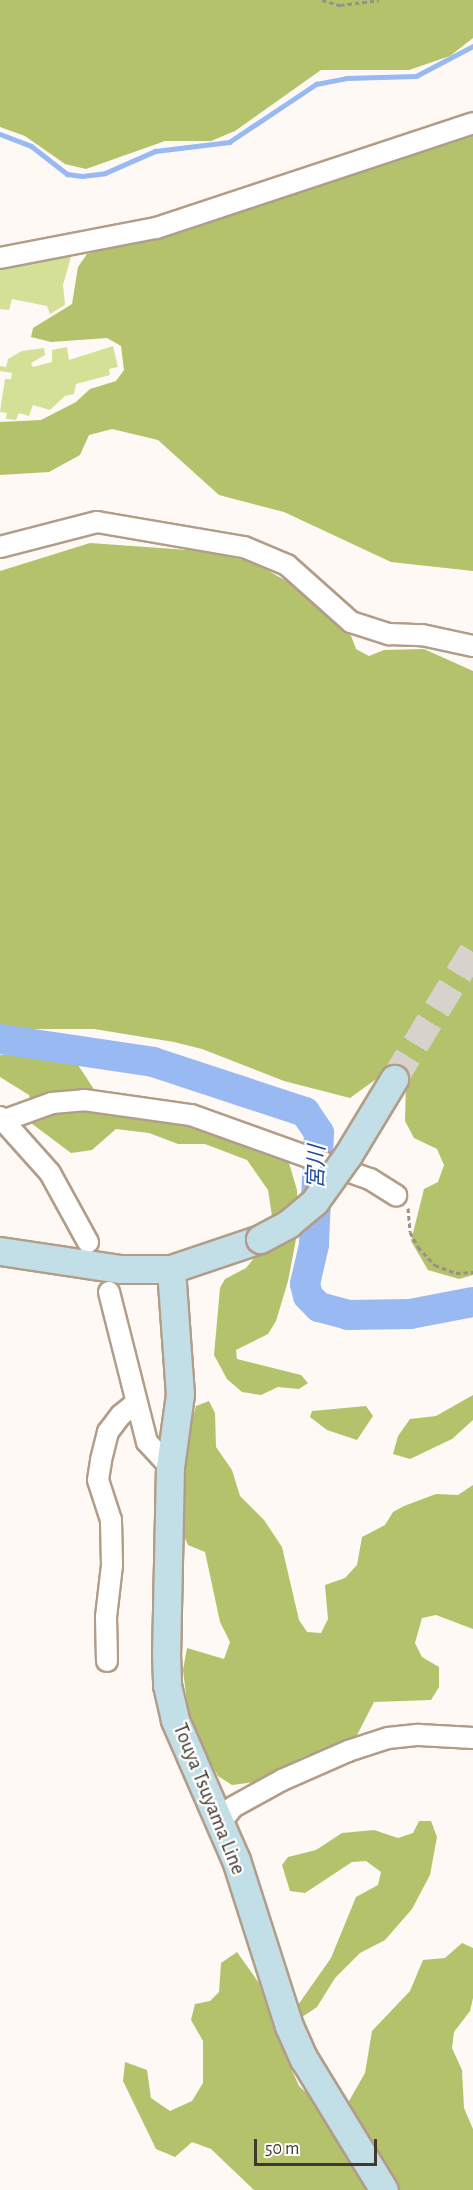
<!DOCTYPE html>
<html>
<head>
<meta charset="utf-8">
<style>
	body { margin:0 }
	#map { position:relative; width:473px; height:2190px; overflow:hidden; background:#fef9f5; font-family:"Alegreya Sans","Noto Sans JP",sans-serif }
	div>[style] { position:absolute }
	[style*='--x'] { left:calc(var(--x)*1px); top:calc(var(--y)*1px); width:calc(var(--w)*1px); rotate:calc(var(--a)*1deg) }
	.green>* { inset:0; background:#d3e096 }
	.forest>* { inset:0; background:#b4c26b }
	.stream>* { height:5px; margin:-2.5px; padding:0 2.5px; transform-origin:2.5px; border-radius:2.5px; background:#99b9f3 }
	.river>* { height:30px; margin:-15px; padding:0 15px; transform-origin:15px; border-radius:15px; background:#99b9f3 }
	.secondary-tunnel>* { height:27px; margin-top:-13.5px; transform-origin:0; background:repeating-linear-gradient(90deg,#d8d2cd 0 27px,transparent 0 41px) }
	.path>* { height:3px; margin-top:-1.5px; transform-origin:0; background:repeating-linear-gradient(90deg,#98918a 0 4.5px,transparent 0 7.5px) }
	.roads { filter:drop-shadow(2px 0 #b29d89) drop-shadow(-2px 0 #b29d89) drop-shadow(0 2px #b29d89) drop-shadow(0 -2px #b29d89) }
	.street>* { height:20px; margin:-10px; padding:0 10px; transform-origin:10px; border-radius:10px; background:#fff }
	.secondary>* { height:27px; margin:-13.5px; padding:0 13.5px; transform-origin:13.5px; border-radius:13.5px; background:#c2dfe7 }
	.bridges { filter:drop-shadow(2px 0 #b29d89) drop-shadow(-2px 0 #b29d89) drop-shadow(0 2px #b29d89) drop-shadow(0 -2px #b29d89) }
	.secondary-bridge>* { height:27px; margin:-13.5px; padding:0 13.5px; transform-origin:13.5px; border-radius:13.5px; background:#c2dfe7 }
	span { translate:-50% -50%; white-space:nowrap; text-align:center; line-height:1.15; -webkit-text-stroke:4.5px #fff; paint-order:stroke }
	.street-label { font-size:21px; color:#41382f }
	.water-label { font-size:22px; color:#234da1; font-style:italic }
	.scale { position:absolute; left:254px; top:2139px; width:123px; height:27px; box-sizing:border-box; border:3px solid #41382f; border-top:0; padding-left:8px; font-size:18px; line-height:21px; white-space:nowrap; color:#41382f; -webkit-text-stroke:4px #fff; paint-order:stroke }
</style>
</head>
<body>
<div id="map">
	<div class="green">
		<div style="clip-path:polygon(72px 253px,63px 285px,65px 305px,50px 314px,47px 306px,12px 299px,9px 310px,0 309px,0 264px)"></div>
		<div style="clip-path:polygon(113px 346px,118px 367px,109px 369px,110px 375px,76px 384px,74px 394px,65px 396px,50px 410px,33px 405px,29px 416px,19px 413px,16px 420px,6px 419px,7px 413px,0 412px,5px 379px,11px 379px,12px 373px,0 371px,0 366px,6px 367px,8px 359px,22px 351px,44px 348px,45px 355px,31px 363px,33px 367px,52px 362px,52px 350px,67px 347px,69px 360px)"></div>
	</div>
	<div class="forest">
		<div style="clip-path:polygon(0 0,473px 0,473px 38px,450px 56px,409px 70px,321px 70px,235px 131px,211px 141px,165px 141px,86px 169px,65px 164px,25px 136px,0 127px)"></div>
		<div style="clip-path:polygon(473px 135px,473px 571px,391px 562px,284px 512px,219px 495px,158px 440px,112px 429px,89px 435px,80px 455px,49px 472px,0 475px,0 422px,41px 420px,76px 402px,90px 389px,116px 381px,124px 370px,121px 346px,107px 338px,51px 342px,31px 337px,33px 328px,72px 304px,78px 267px,87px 254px,176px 232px,421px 148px)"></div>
		<div style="clip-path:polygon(90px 543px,202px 551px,253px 562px,288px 582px,350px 633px,356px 649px,369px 656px,384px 650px,424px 649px,473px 671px,473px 1275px,459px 1279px,428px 1270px,411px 1241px,424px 1189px,438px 1182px,444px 1165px,437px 1149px,414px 1138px,405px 1121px,406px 1081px,386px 1072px,350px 1098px,284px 1081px,202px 1049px,174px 1042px,94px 1029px,21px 1029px,0 1025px,0 571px)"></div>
		<div style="clip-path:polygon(0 1055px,59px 1055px,78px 1065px,105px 1106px,188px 1120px,276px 1153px,289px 1163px,297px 1190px,297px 1234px,288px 1281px,276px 1321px,268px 1334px,236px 1350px,237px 1359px,301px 1375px,308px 1383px,299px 1389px,278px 1387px,261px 1395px,242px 1392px,227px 1379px,214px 1355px,220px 1288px,225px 1279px,246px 1268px,255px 1257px,272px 1216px,268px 1190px,247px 1160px,205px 1144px,178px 1144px,149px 1133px,116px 1129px,92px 1150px,71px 1153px,31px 1123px,34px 1115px,29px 1095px,0 1077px)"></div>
		<div style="clip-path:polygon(473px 1395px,473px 1420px,452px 1439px,410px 1459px,393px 1454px,398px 1436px,410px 1419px,436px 1416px)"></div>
		<div style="clip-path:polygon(209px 1401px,215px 1413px,216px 1447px,232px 1470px,240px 1496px,264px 1520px,282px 1547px,299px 1620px,307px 1632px,321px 1633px,328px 1619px,325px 1585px,345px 1578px,357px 1565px,362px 1537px,385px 1525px,393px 1512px,404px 1506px,436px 1494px,458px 1495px,473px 1485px,473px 1629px,436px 1615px,422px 1618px,415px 1643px,422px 1657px,439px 1667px,439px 1687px,431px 1700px,374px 1702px,355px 1739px,305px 1756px,255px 1782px,232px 1785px,218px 1776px,201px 1745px,188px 1711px,183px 1670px,187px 1648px,224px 1659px,230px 1642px,220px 1622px,205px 1552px,188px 1545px,181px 1530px,185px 1488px,180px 1462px,196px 1406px)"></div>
		<div style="clip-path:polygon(366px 1406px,373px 1416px,357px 1440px,327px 1430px,310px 1417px,312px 1411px)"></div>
		<div style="clip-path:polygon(419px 1821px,431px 1821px,437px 1837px,430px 1875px,412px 1909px,385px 1940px,360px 1953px,335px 1978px,317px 2007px,302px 2017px,298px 2005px,331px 1958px,356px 1897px,378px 1885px,381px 1872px,366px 1861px,352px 1862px,305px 1893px,290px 1891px,282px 1865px,288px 1857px,316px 1850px,342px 1833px,374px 1830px,398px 1838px,413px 1833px)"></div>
		<div style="clip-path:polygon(462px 1943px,473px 1948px,473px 1998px,470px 2011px,454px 2032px,452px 2048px,462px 2070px,464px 2108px,473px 2129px,473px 2190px,254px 2190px,211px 2149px,192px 2142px,175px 2157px,156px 2149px,123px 2081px,125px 2062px,147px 2070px,151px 2098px,170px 2111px,192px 2101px,203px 2083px,203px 2041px,191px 2020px,195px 2004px,210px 2001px,219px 1992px,221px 1963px,237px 1952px,259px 1983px,275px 2032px,299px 2086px,328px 2113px,349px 2101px,365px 2073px,372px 2031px,410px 1991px,423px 1960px,445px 1958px)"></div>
	</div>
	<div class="stream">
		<div style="--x:0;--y:134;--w:33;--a:21"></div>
		<div style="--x:31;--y:146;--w:46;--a:37.9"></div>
		<div style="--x:67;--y:174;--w:15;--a:8"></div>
		<div style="--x:82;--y:176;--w:23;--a:-7"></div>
		<div style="--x:105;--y:173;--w:55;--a:-23.7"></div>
		<div style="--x:155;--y:151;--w:75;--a:-6.9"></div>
		<div style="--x:229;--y:142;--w:105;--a:-33.7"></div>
		<div style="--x:316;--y:84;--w:31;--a:-11"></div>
		<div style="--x:346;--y:78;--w:70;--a:-1.6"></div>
		<div style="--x:416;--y:76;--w:64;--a:-27.8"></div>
	</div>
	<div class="river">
		<div style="--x:0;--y:1039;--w:155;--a:8.5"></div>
		<div style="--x:153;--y:1062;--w:160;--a:18.2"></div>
		<div style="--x:305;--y:1112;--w:25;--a:56"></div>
		<div style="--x:319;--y:1133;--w:112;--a:92.6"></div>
		<div style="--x:314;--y:1245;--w:40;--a:103"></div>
		<div style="--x:305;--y:1284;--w:12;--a:76"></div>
		<div style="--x:308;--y:1296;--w:16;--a:45"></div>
		<div style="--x:319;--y:1307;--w:30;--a:15"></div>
		<div style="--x:348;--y:1315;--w:62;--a:-0.9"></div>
		<div style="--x:410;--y:1314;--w:64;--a:-10.8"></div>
	</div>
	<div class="secondary-tunnel">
		<div style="--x:394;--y:1079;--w:151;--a:-58.5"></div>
	</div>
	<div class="path">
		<div style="--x:322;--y:0;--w:19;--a:16"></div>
		<div style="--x:340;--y:5;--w:39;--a:-7"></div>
		<div style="--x:408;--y:1208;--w:24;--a:85"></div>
		<div style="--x:410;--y:1232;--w:17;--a:62"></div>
		<div style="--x:418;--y:1247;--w:25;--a:47"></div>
		<div style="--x:435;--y:1265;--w:22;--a:21"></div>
		<div style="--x:456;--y:1273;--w:17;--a:-3"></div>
	</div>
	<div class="roads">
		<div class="street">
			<div style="--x:0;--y:258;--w:159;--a:-10.9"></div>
			<div style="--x:156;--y:228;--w:334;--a:-18.3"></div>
			<div style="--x:0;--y:547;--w:100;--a:-14.5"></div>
			<div style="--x:97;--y:522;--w:149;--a:9.7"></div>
			<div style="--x:244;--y:547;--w:47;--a:22.7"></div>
			<div style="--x:287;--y:565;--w:86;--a:41.7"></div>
			<div style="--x:351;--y:622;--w:40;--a:18"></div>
			<div style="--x:389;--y:634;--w:33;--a:2"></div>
			<div style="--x:422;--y:635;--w:52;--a:12.2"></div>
			<div style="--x:0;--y:1117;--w:75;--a:48.2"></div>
			<div style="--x:50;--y:1173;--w:79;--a:61.2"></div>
			<div style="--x:5;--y:1120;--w:50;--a:-19.9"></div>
			<div style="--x:52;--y:1103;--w:32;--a:-5"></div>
			<div style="--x:84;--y:1100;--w:108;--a:8"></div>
			<div style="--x:191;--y:1115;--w:190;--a:19.7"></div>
			<div style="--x:370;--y:1179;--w:31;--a:32"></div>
			<div style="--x:109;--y:1292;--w:155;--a:75.8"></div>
			<div style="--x:147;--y:1442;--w:34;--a:47"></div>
			<div style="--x:107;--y:1661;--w:44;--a:-91.3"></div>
			<div style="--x:106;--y:1617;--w:52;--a:-83.4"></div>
			<div style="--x:112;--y:1565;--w:45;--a:-91.3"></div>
			<div style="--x:111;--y:1520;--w:42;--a:-108"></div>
			<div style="--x:98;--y:1480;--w:20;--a:-81"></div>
			<div style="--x:101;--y:1460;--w:29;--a:-76"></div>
			<div style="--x:108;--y:1432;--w:21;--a:-53"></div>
			<div style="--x:121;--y:1415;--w:19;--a:-39"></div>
			<div style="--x:221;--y:1822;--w:19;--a:-51"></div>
			<div style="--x:233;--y:1807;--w:56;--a:-28.9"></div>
			<div style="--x:282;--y:1780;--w:72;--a:-23.7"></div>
			<div style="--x:348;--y:1751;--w:42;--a:-18"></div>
			<div style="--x:388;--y:1738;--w:31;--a:-6"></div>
			<div style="--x:419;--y:1735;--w:54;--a:3.2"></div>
		</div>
		<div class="secondary">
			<div style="--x:0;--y:1251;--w:122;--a:8.5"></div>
			<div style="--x:121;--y:1269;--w:50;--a:0"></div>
			<div style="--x:171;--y:1269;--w:94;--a:-18.6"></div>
			<div style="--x:171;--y:1269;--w:125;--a:85.9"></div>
			<div style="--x:180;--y:1394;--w:74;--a:97.8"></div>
			<div style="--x:170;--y:1467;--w:186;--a:91.2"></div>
			<div style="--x:166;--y:1653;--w:32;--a:88"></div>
			<div style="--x:167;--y:1685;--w:36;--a:77"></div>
			<div style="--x:175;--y:1720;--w:153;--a:66.5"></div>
			<div style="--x:236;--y:1860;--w:174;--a:72.3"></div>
			<div style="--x:289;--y:2026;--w:36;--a:66"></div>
			<div style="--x:304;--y:2059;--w:153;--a:58.6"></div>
		</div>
	</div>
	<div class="bridges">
		<div class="secondary-bridge">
			<div style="--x:260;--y:1239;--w:32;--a:-28"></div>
			<div style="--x:288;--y:1224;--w:35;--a:-40"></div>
			<div style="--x:315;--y:1201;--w:57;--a:-54.3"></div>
			<div style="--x:348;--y:1155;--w:89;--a:-58.8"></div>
		</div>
	</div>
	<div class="street-label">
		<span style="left:209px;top:1799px;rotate:68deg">Touya Tsuyama Line</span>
	</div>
	<div class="water-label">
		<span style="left:317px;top:1167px;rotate:-88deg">宮川</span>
	</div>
	<div class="scale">50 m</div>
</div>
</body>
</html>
